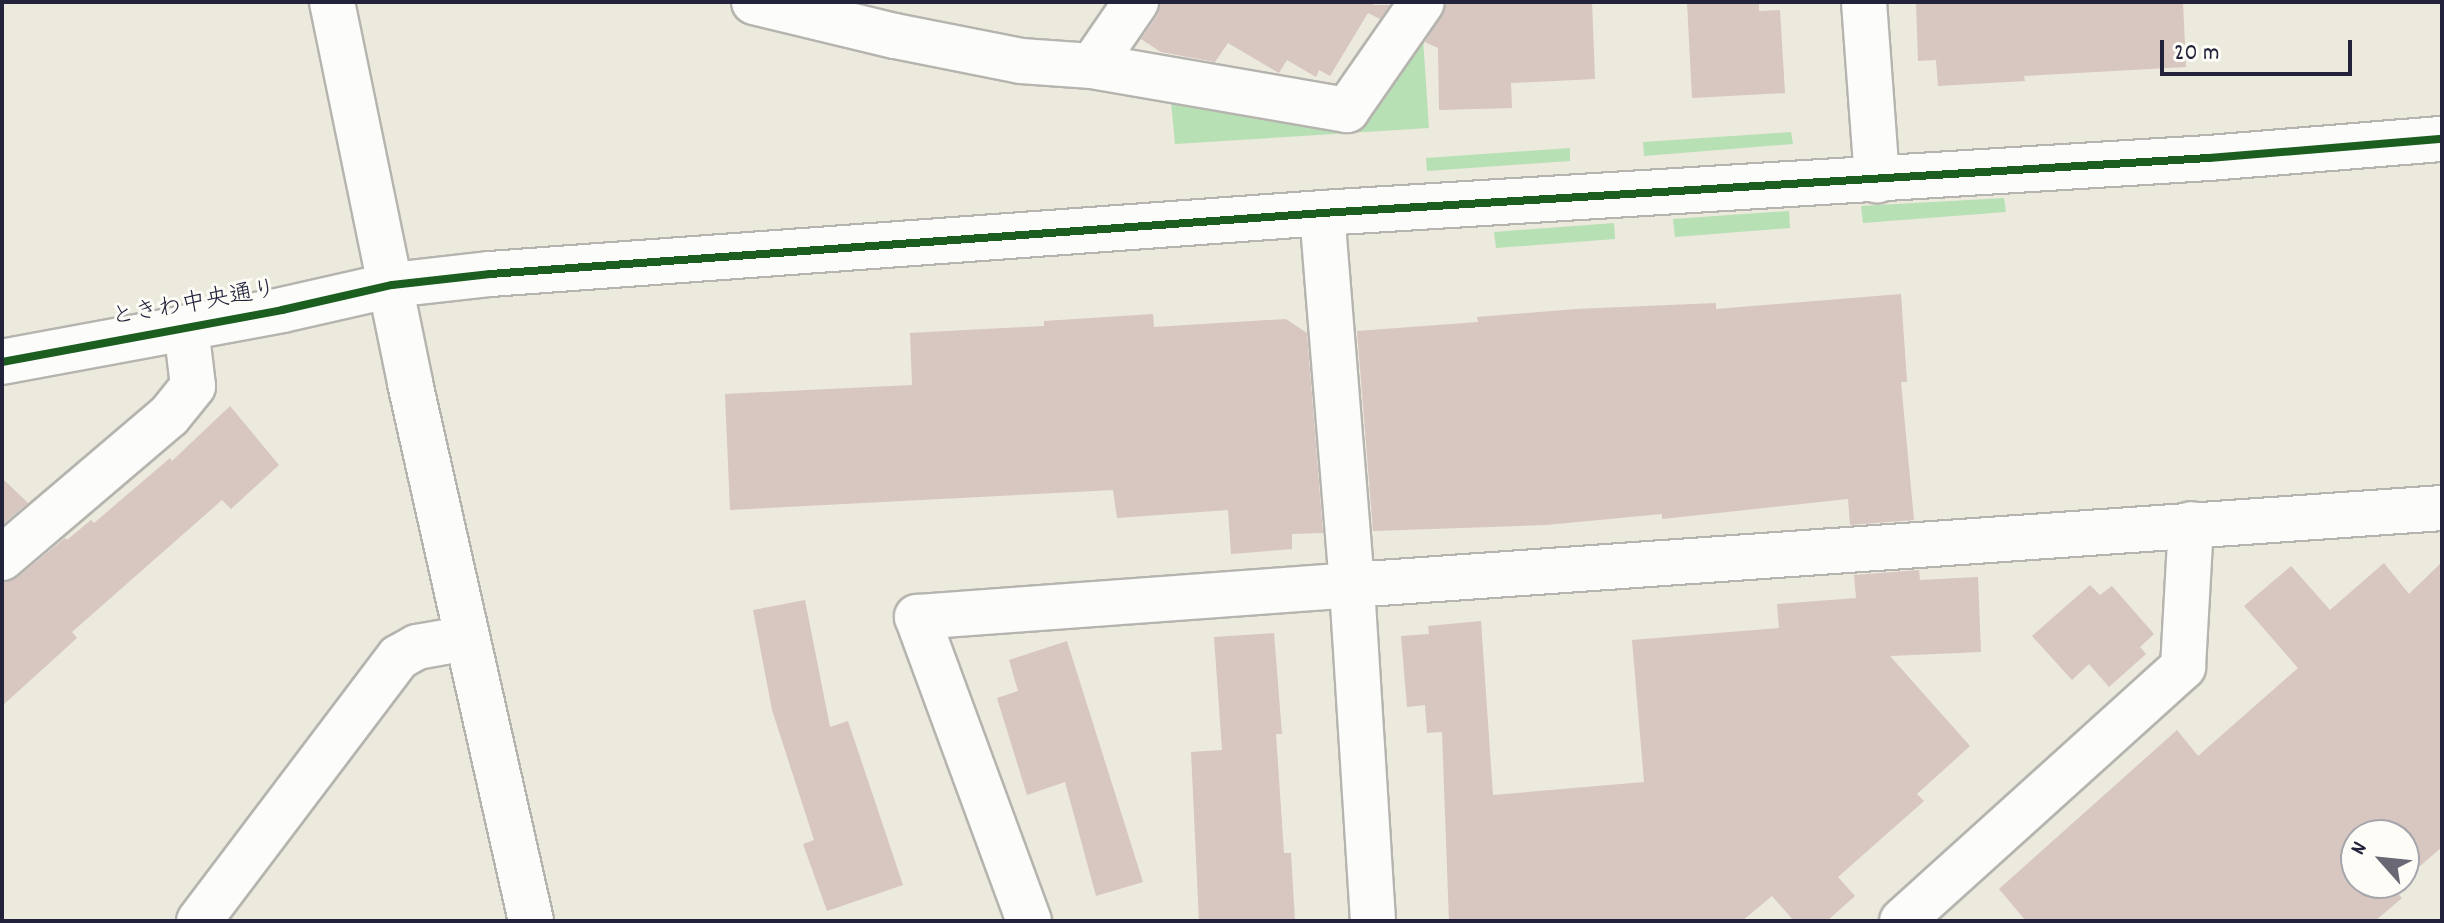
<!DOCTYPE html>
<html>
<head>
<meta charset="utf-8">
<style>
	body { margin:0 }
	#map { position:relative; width:2444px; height:923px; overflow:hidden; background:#ece9dd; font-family:Dekko,"Klee One",sans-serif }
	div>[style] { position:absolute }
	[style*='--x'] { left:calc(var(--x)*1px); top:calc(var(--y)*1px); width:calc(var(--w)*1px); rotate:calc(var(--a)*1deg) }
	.green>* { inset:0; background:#b8e0b5 }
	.building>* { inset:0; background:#d8c6c0 }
	.roads { filter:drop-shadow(2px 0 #b6b4af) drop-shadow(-2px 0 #b6b4af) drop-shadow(0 2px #b6b4af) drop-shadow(0 -2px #b6b4af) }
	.minor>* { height:44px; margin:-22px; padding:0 22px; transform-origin:22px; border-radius:22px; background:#fcfcfa }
	.cycleway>* { height:8px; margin:-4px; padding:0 4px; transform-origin:4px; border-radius:4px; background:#1b5e20 }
	span { translate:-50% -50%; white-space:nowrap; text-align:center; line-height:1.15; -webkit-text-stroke:6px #fdfcf7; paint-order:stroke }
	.street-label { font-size:24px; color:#22223b }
	.frame { position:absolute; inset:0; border:4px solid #22223b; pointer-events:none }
	.north { position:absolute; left:2340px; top:819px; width:80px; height:80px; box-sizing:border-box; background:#fdfcf7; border:2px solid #a5a5ac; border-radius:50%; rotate:297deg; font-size:22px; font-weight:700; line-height:32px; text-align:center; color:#22223b }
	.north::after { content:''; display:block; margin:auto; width:28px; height:36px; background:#696874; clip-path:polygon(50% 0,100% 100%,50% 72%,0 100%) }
	.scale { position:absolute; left:2160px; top:40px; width:192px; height:36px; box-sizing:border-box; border:4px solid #22223b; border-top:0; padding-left:10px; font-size:24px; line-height:28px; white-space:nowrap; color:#22223b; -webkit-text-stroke:6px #fdfcf7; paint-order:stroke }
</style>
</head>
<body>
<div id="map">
	<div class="green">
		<div style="clip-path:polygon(1422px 23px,1429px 128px,1175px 144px,1170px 91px,1355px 125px)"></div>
		<div style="clip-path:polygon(1791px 132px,1793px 144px,1644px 156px,1643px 142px)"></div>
		<div style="clip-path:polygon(1570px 148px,1570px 161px,1427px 171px,1426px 158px)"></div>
		<div style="clip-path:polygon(2004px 198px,2006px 212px,1863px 223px,1861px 206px)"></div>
		<div style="clip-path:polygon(1789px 211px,1790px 228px,1675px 237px,1673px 219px)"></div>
		<div style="clip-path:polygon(1614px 223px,1615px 239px,1496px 248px,1494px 232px)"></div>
	</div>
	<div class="building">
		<div style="clip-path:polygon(1161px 2px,1375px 2px,1373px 5px,1390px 5px,1380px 19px,1368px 13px,1330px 76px,1319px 70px,1316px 77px,1287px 60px,1279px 73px,1228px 43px,1215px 62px,1161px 52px,1141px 39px,1157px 16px)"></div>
		<div style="clip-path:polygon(1592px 2px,1595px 79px,1511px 83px,1512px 108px,1439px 110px,1438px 48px,1425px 42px,1447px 3px)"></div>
		<div style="clip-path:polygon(1687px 2px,1759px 2px,1759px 11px,1780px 10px,1785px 93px,1692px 98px)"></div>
		<div style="clip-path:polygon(1916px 2px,2183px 2px,2186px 67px,2024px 76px,2025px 81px,1938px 86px,1936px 60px,1918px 61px)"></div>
		<div style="clip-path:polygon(1901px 294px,1907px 382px,1901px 382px,1914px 520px,1850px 525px,1848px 499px,1662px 519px,1662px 514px,1546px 525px,1373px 531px,1357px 331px,1478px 322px,1477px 317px,1576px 309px,1716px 303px,1716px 309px)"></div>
		<div style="clip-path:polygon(1153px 314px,1154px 327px,1286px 319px,1307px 333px,1323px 533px,1292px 534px,1292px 549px,1231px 554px,1228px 510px,1117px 518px,1113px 490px,730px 510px,725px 394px,912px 385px,910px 333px,1044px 326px,1044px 321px)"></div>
		<div style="clip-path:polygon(230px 406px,279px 465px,231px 509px,222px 500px,72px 632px,77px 638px,2px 706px,2px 582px,18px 577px,65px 538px,67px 540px,91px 520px,94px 523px,170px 458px,172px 461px)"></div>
		<div style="clip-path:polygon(2px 478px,28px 503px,2px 525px)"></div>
		<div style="clip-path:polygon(2442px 562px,2442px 847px,2404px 880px,2404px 835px,2356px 835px,2356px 883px,2400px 883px,2394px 889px,2402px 898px,2375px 921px,2026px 921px,1999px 889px,2177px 730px,2198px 756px,2298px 668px,2244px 606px,2291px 566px,2330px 610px,2384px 563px,2409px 594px)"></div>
		<div style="clip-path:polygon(1919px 570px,1920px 580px,1978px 577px,1981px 652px,1890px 656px,1970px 746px,1917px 794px,1924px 801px,1838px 877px,1855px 896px,1827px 921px,1794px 921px,1772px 896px,1742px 921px,1449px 921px,1442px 732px,1427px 733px,1425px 705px,1407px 707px,1401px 636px,1429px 634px,1428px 626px,1481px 621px,1493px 795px,1644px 782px,1632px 640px,1779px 628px,1777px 604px,1856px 598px,1854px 575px)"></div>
		<div style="clip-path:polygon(2090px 585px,2100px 595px,2112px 586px,2154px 634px,2140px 647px,2146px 654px,2109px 687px,2089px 664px,2072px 680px,2032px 636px)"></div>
		<div style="clip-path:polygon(805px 600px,830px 727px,848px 721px,903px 885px,827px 911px,803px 844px,814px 840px,772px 710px,753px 610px)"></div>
		<div style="clip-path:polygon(1274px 633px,1282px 734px,1276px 734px,1284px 853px,1291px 853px,1295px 921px,1199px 921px,1191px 752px,1222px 750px,1214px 637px)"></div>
		<div style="clip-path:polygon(1067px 641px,1143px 882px,1096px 896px,1065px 782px,1027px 795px,997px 698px,1018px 691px,1009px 660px)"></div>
	</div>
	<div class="roads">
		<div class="minor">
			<div style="--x:332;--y:2;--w:389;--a:78.4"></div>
			<div style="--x:410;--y:383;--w:551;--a:77.32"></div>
			<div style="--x:754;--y:2;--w:145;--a:13.6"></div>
			<div style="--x:895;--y:36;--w:128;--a:11.2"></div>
			<div style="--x:1021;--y:61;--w:71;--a:4"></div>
			<div style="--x:1092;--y:66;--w:259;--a:9.8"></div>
			<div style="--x:1347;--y:110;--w:131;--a:-55.2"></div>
			<div style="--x:1864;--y:2;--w:179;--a:85.8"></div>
			<div style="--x:1092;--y:66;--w:78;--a:-55.5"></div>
			<div style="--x:2;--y:362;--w:285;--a:-10.5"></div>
			<div style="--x:282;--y:310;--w:113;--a:-12.8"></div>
			<div style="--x:392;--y:285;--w:99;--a:-6.4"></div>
			<div style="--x:490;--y:274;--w:834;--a:-4.19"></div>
			<div style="--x:1322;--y:213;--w:889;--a:-3.55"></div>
			<div style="--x:2209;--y:158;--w:234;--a:-4.7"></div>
			<div style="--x:2;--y:558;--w:219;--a:-40.4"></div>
			<div style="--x:169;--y:416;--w:38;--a:-51"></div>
			<div style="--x:193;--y:386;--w:59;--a:-96.8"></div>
			<div style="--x:199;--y:921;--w:331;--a:-52.9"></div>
			<div style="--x:399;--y:657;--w:21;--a:-29"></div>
			<div style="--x:417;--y:647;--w:51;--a:-10.2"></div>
			<div style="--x:1029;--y:921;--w:324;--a:-110.2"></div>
			<div style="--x:917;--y:617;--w:436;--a:-4.2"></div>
			<div style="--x:1352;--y:585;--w:373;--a:-94.6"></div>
			<div style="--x:1373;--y:921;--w:337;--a:-93.6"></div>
			<div style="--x:1352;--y:585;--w:1093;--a:-4.04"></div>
			<div style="--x:1902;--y:921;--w:379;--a:-42.1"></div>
			<div style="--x:2183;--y:667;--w:143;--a:-86.8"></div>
		</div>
	</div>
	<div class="cycleway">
		<div style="--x:2;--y:362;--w:285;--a:-10.5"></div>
		<div style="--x:282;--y:310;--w:113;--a:-12.8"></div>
		<div style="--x:392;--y:285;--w:99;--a:-6.4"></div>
		<div style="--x:490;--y:274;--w:834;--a:-4.19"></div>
		<div style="--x:1322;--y:213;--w:889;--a:-3.55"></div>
		<div style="--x:2209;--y:158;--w:234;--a:-4.7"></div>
	</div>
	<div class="street-label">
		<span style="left:194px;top:305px;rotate:-10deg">ときわ中央通り</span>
	</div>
	<div class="frame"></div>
	<div class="north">N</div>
	<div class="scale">20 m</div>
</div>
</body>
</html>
